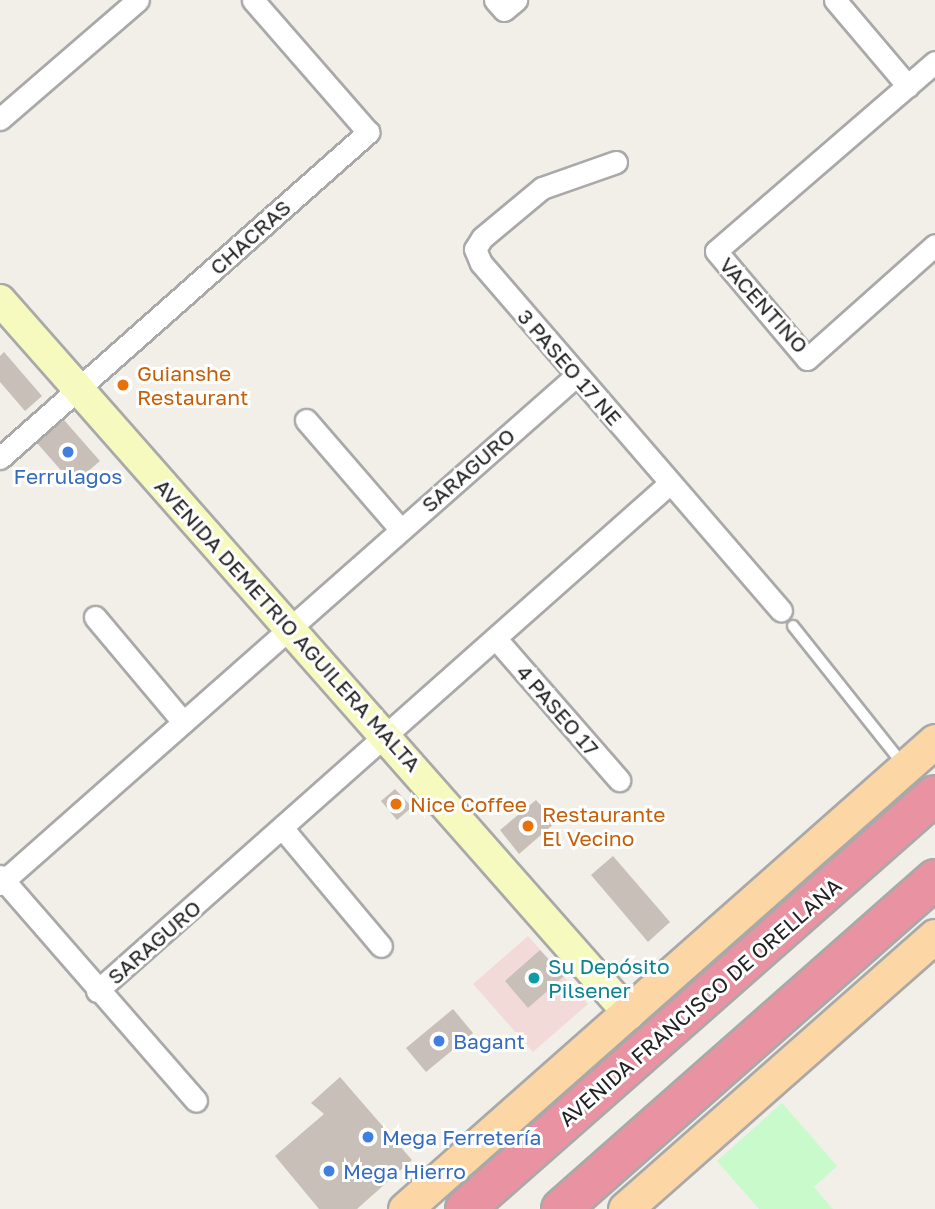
<!DOCTYPE html>
<html>
<head>
<meta charset="utf-8">
<style>
	body { margin:0 }
	#map { position:relative; width:935px; height:1209px; overflow:hidden; background:#f2efe9; font-family:"Golos Text",sans-serif }
	div>[style] { position:absolute }
	[style*='--x'] { left:calc(var(--x)*1px); top:calc(var(--y)*1px); width:calc(var(--w)*1px); rotate:calc(var(--a)*1deg) }
	.commercial>* { inset:0; background:#f2dad9 }
	.park>* { inset:0; background:#c8facc }
	.building>* { inset:0; background:#c7bfb8 }
	.roads { filter:drop-shadow(2px 0 #a9a9a9) drop-shadow(-2px 0 #a9a9a9) drop-shadow(0 2px #a9a9a9) drop-shadow(0 -2px #a9a9a9) }
	.lane>* { height:10px; margin:-5px; padding:0 5px; transform-origin:5px; border-radius:5px; background:#fff }
	.street>* { height:21px; margin:-10.5px; padding:0 10.5px; transform-origin:10.5px; border-radius:10.5px; background:#fff }
	.secondary>* { height:30px; margin:-15px; padding:0 15px; transform-origin:15px; border-radius:15px; background:#f7fabf }
	.primary>* { height:33px; margin:-16.5px; padding:0 16.5px; transform-origin:16.5px; border-radius:16.5px; background:#fcd6a4 }
	.highway>* { height:38px; margin:-19px; padding:0 19px; transform-origin:19px; border-radius:19px; background:#e892a2 }
	.dots>* { width:19px; height:19px; translate:-50% -50%; box-sizing:border-box; border:4px solid #fff; border-radius:50% }
	span { translate:-50% -50%; white-space:nowrap; text-align:center; line-height:1.15; -webkit-text-stroke:6px #fff; paint-order:stroke }
	.street-label { font-size:21px; color:#222 }
	.food-label { font-size:21px; color:#c56008 }
	.left { translate:0 -50%; text-align:left }
	.shop-label { font-size:21px; color:#366cbe }
	.culture-label { font-size:21px; color:#0d838f }
</style>
</head>
<body>
<div id="map">
	<div class="commercial">
		<div style="clip-path:polygon(528px 936px,588px 1004px,533px 1052px,473px 984px)"></div>
	</div>
	<div class="park">
		<div style="clip-path:polygon(782px 1103px,837px 1166px,814px 1187px,833px 1209px,759px 1209px,717px 1161px)"></div>
	</div>
	<div class="building">
		<div style="clip-path:polygon(4px 352px,42px 396px,25px 411px,0 382px,0 356px)"></div>
		<div style="clip-path:polygon(64px 420px,100px 461px,73px 484px,37px 443px)"></div>
		<div style="clip-path:polygon(395px 789px,412px 807px,397px 820px,381px 801px)"></div>
		<div style="clip-path:polygon(536px 800px,556px 822px,519px 854px,500px 830px)"></div>
		<div style="clip-path:polygon(613px 856px,670px 922px,648px 942px,591px 875px)"></div>
		<div style="clip-path:polygon(540px 950px,564px 976px,528px 1008px,505px 981px)"></div>
		<div style="clip-path:polygon(453px 1009px,473px 1033px,426px 1072px,406px 1048px)"></div>
		<div style="clip-path:polygon(340px 1077px,412px 1160px,357px 1209px,319px 1209px,275px 1156px,324px 1114px,311px 1103px)"></div>
	</div>
	<div class="roads">
		<div class="lane">
			<div style="--x:793;--y:626;--w:175;--a:51.5"></div>
		</div>
		<div class="street">
			<div style="--x:495;--y:0;--w:13;--a:48"></div>
			<div style="--x:504;--y:10;--w:16;--a:-40"></div>
			<div style="--x:835;--y:0;--w:113;--a:49.7"></div>
			<div style="--x:935;--y:62;--w:289;--a:139.2"></div>
			<div style="--x:716;--y:251;--w:141;--a:49.9"></div>
			<div style="--x:807;--y:359;--w:171;--a:-41.7"></div>
			<div style="--x:0;--y:119;--w:182;--a:-40.8"></div>
			<div style="--x:616;--y:162;--w:78;--a:160.6"></div>
			<div style="--x:542;--y:188;--w:78;--a:140.2"></div>
			<div style="--x:482;--y:238;--w:13;--a:122"></div>
			<div style="--x:475;--y:249;--w:15;--a:67"></div>
			<div style="--x:481;--y:263;--w:459;--a:49.2"></div>
			<div style="--x:306;--y:420;--w:145;--a:49.2"></div>
			<div style="--x:0;--y:458;--w:492;--a:-41.5"></div>
			<div style="--x:368;--y:132;--w:175;--a:-131.1"></div>
			<div style="--x:95;--y:617;--w:137;--a:50"></div>
			<div style="--x:497;--y:640;--w:186;--a:48.9"></div>
			<div style="--x:284;--y:830;--w:151;--a:50.1"></div>
			<div style="--x:0;--y:876;--w:298;--a:48.9"></div>
			<div style="--x:0;--y:884;--w:769;--a:-41.42"></div>
			<div style="--x:97;--y:991;--w:766;--a:-41.56"></div>
		</div>
		<div class="secondary">
			<div style="--x:0;--y:300;--w:952;--a:48.62"></div>
		</div>
		<div class="primary">
			<div style="--x:405;--y:1209;--w:707;--a:-41.45"></div>
			<div style="--x:625;--y:1209;--w:413;--a:-41.4"></div>
		</div>
		<div class="highway">
			<div style="--x:465;--y:1209;--w:626;--a:-41.38"></div>
			<div style="--x:561;--y:1209;--w:499;--a:-41.4"></div>
		</div>
	</div>
	<div class="dots">
		<div style="left:123px;top:385px;background:#e8710a"></div>
		<div style="left:68px;top:452px;background:#3f7fe0"></div>
		<div style="left:396px;top:804px;background:#e8710a"></div>
		<div style="left:528px;top:826px;background:#e8710a"></div>
		<div style="left:534px;top:978px;background:#0f9aa8"></div>
		<div style="left:439px;top:1041px;background:#3f7fe0"></div>
		<div style="left:368px;top:1137px;background:#3f7fe0"></div>
		<div style="left:329px;top:1171px;background:#3f7fe0"></div>
	</div>
	<div class="street-label">
		<span style="left:250px;top:237px;rotate:-42deg">CHACRAS</span>
		<span style="left:764px;top:305px;rotate:48deg">VACENTINO</span>
		<span style="left:570px;top:367px;rotate:49deg">3 PASEO 17 NE</span>
		<span style="left:468px;top:470px;rotate:-41deg">SARAGURO</span>
		<span style="left:288px;top:625px;rotate:48deg">AVENIDA DEMETRIO AGUILERA MALTA</span>
		<span style="left:558px;top:710px;rotate:49deg">4 PASEO 17</span>
		<span style="left:154px;top:942px;rotate:-41deg">SARAGURO</span>
		<span style="left:700px;top:1002px;rotate:-41deg">AVENIDA FRANCISCO DE ORELLANA</span>
	</div>
	<div class="food-label">
		<span class="left" style="left:137px;top:385px">Guianshe<br>Restaurant</span>
		<span class="left" style="left:410px;top:804px">Nice Coffee</span>
		<span class="left" style="left:542px;top:826px">Restaurante<br>El Vecino</span>
	</div>
	<div class="shop-label">
		<span style="left:68px;top:476px">Ferrulagos</span>
		<span class="left" style="left:453px;top:1041px">Bagant</span>
		<span class="left" style="left:382px;top:1137px">Mega Ferretería</span>
		<span class="left" style="left:343px;top:1171px">Mega Hierro</span>
	</div>
	<div class="culture-label">
		<span class="left" style="left:548px;top:978px">Su Depósito<br>Pilsener</span>
	</div>
</div>
</body>
</html>
